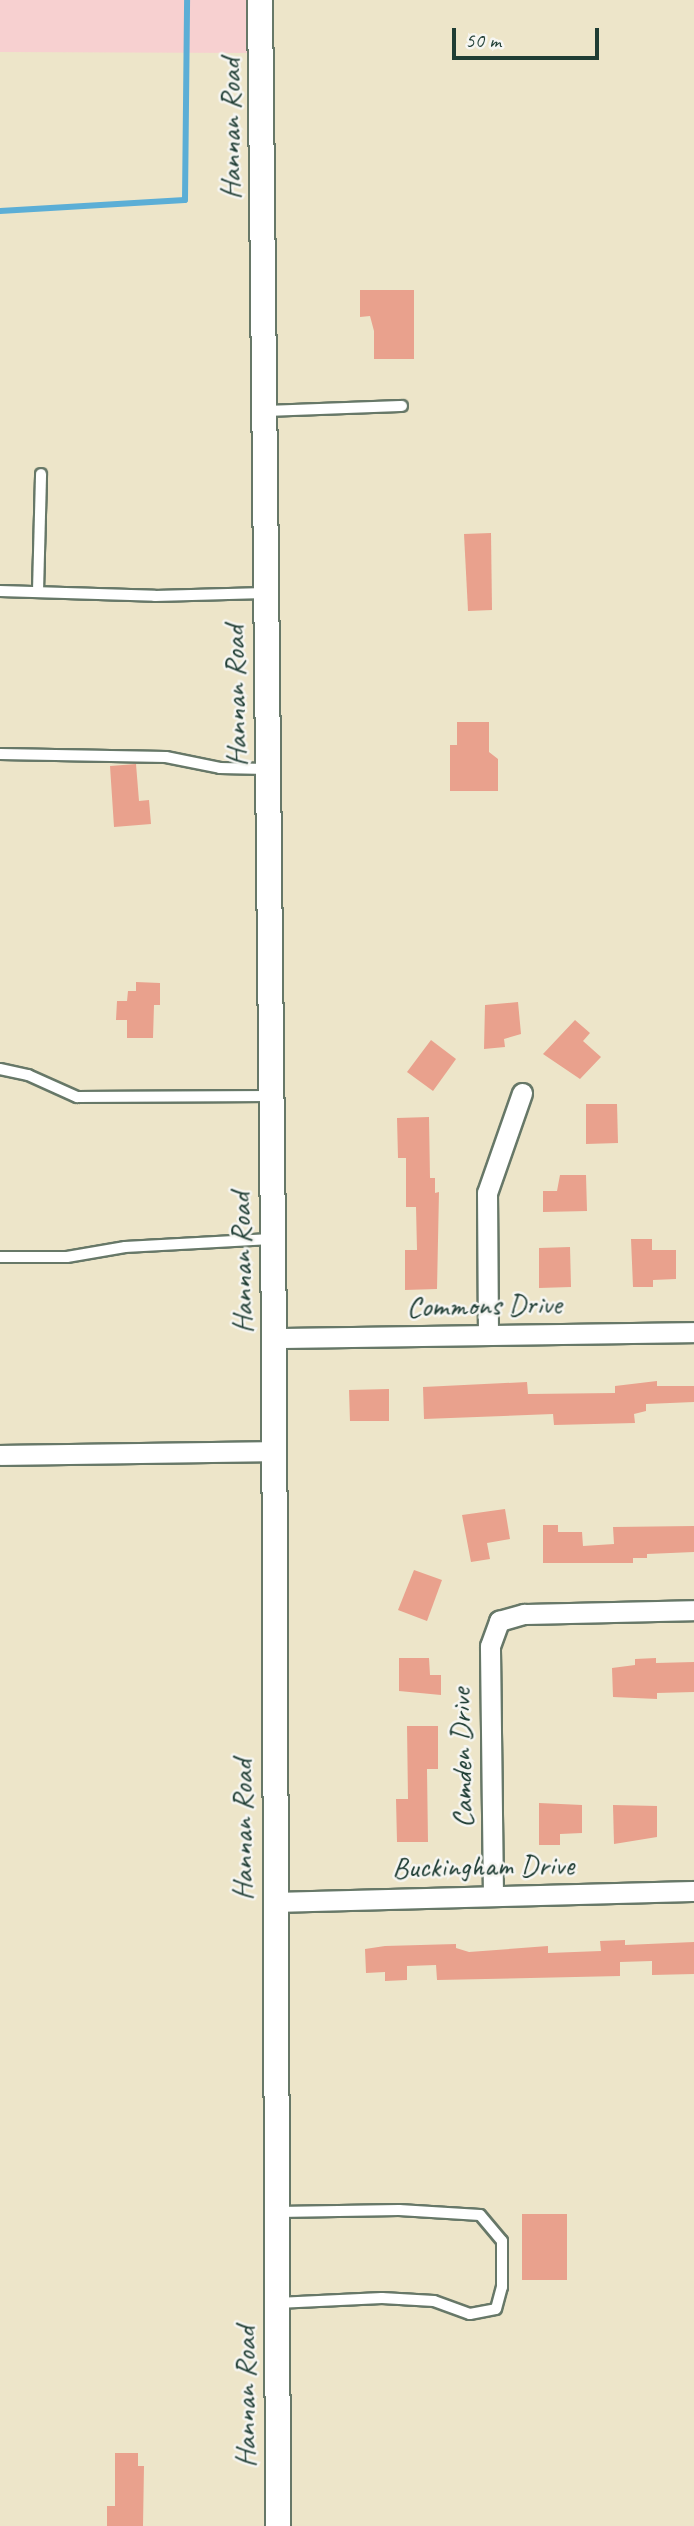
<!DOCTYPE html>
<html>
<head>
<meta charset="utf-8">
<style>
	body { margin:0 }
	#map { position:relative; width:694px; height:2526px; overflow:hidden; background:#ede5c9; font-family:Caveat,sans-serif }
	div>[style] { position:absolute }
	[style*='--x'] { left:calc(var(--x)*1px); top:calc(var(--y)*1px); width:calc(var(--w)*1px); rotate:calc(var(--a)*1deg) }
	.built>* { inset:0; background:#f7d0d0 }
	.stream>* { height:6px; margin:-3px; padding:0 3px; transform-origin:3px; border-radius:3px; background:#5baed6 }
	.building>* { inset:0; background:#e9a18d }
	.roads { filter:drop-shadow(2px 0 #677868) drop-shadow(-2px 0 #677868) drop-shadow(0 2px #677868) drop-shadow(0 -2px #677868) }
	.service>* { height:10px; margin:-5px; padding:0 5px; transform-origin:5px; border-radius:5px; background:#fff }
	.minor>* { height:19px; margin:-9.5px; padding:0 9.5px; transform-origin:9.5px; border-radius:9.5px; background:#fff }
	.tertiary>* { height:24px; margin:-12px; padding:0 12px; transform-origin:12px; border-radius:12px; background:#fff }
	span { translate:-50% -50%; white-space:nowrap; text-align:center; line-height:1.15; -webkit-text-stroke:5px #f6f6f2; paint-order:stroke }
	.street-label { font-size:30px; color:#1f3d34 }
	.scale { position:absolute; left:452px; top:28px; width:147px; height:32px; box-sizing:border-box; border:4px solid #1f3d34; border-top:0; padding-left:9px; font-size:21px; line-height:24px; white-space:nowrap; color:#1f3d34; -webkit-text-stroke:5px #f6f6f2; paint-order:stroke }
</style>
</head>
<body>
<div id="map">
	<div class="built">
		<div style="clip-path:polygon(0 0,250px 0,251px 53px,0 52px)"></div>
	</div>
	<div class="stream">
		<div style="--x:0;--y:211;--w:185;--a:-3.4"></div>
		<div style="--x:185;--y:200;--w:200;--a:-89.4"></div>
	</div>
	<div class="building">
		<div style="clip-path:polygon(360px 290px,414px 290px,414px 359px,374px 359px,374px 331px,370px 316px,360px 317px)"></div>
		<div style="clip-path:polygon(491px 533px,492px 610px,468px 611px,464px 534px)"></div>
		<div style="clip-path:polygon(457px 722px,489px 722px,489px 752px,498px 759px,498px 791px,450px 791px,450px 745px,457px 745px)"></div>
		<div style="clip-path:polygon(136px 764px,139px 801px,149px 800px,151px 824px,114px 827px,110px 766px)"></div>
		<div style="clip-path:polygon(136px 982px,160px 983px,160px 1005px,154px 1005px,153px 1038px,127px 1038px,127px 1020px,116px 1020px,117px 1001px,127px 1001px,128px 991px,136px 991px)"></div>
		<div style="clip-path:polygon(518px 1002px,521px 1034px,504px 1039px,505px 1047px,484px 1049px,485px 1005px)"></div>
		<div style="clip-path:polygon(575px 1020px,590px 1033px,583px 1041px,601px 1057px,580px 1079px,543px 1054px)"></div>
		<div style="clip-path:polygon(431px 1040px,456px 1059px,433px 1091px,407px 1072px)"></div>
		<div style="clip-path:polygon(586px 1104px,617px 1104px,618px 1143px,586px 1144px)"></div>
		<div style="clip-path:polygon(429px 1117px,430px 1178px,435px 1178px,435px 1193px,439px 1192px,437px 1289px,405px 1290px,405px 1250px,417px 1250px,416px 1207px,406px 1207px,406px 1158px,398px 1158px,397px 1118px)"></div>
		<div style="clip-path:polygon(560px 1175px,586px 1175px,587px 1211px,543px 1212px,543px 1191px,557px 1191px)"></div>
		<div style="clip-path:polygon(631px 1239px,652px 1239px,652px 1250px,676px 1250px,676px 1279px,653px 1280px,653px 1287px,633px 1287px)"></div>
		<div style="clip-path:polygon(570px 1247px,571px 1287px,539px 1288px,539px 1248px)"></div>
		<div style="clip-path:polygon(657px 1381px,657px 1386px,694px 1386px,694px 1402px,646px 1404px,646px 1411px,634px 1414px,635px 1423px,554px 1425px,553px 1414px,424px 1419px,423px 1387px,527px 1382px,528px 1394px,615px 1393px,615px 1386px)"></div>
		<div style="clip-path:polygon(389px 1389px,389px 1421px,350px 1421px,349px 1390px)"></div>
		<div style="clip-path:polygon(505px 1509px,510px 1539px,487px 1543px,490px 1559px,471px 1562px,462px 1515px)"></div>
		<div style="clip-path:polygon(543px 1525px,558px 1525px,558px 1532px,582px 1532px,583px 1546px,614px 1544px,613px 1527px,694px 1526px,694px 1552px,647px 1554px,647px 1558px,633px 1558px,633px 1563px,543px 1563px)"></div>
		<div style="clip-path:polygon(414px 1570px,442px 1580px,427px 1621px,398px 1610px)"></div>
		<div style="clip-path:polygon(399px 1658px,429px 1658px,430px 1675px,441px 1675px,441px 1695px,399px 1691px)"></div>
		<div style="clip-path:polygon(656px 1658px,656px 1663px,694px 1662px,694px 1692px,657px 1693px,657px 1699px,613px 1697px,612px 1668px,635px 1665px,635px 1659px)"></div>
		<div style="clip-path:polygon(407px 1726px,438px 1726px,438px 1769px,427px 1769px,428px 1842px,397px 1842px,396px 1799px,408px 1799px)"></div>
		<div style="clip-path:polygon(539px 1803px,582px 1805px,582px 1833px,560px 1834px,560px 1845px,539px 1845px)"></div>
		<div style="clip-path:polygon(613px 1805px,657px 1806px,657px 1837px,614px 1844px)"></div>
		<div style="clip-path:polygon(625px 1940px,625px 1945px,694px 1942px,694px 1974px,652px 1975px,652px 1961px,620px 1962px,620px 1976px,437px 1980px,436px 1965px,407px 1966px,407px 1980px,385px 1981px,385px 1972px,366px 1973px,365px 1949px,385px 1946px,456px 1944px,456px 1948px,469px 1952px,548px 1946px,548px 1953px,601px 1951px,600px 1941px)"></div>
		<div style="clip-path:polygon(522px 2214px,567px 2214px,567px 2280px,522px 2280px)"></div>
		<div style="clip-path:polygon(115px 2453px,138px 2453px,138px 2466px,144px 2466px,143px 2526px,107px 2526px,107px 2506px,115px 2506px)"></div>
	</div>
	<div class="roads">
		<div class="service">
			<div style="--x:264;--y:411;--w:138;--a:-2.1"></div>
			<div style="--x:0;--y:591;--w:155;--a:1.8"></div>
			<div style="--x:155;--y:596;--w:110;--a:-1.6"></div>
			<div style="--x:38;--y:591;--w:117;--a:-88.5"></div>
			<div style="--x:0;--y:754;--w:166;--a:1"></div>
			<div style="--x:166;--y:757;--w:55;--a:11.5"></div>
			<div style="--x:220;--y:768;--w:47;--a:1.2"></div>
			<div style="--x:0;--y:1069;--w:29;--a:12"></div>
			<div style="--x:28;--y:1075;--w:54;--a:24.2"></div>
			<div style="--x:77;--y:1097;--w:193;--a:-0.3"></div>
			<div style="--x:0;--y:1257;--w:67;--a:0"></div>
			<div style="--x:67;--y:1257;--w:59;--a:-9.8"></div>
			<div style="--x:125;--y:1247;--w:146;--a:-3.1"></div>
			<div style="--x:277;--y:2303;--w:105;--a:-2.7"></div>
			<div style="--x:382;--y:2298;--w:52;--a:3.3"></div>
			<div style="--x:434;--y:2301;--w:38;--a:20"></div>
			<div style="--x:470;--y:2314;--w:26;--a:-11"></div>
			<div style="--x:496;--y:2309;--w:23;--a:-75"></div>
			<div style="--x:502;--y:2287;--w:46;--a:-90"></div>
			<div style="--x:502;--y:2241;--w:34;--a:-130"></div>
			<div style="--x:480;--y:2215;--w:81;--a:-176.5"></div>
			<div style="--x:399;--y:2210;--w:121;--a:179.1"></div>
		</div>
		<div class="minor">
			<div style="--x:488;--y:1335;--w:142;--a:-90.4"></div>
			<div style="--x:487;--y:1193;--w:106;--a:-70.7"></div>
			<div style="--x:274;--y:1338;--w:420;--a:-0.8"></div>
			<div style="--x:0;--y:1455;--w:273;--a:-0.8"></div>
			<div style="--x:493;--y:1895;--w:249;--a:-90.7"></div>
			<div style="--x:490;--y:1646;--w:27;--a:-70"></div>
			<div style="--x:499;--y:1621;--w:26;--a:-16"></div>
			<div style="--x:524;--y:1614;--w:170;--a:-1.3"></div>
			<div style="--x:274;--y:1902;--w:420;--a:-1.5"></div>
		</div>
		<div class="tertiary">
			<div style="--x:260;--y:0;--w:1338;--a:89.4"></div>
			<div style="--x:274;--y:1338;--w:1188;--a:89.81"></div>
		</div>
	</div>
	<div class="street-label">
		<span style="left:230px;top:129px;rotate:-90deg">Hannan Road</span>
		<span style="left:235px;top:696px;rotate:-91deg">Hannan Road</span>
		<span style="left:241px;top:1263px;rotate:-91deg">Hannan Road</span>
		<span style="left:484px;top:1305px;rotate:-1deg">Commons Drive</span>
		<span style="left:461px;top:1758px;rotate:-91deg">Camden Drive</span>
		<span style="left:242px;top:1830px;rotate:-90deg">Hannan Road</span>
		<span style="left:483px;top:1866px;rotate:-1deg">Buckingham Drive</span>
		<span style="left:245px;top:2397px;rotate:-90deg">Hannan Road</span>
	</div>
	<div class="scale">50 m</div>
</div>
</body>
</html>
